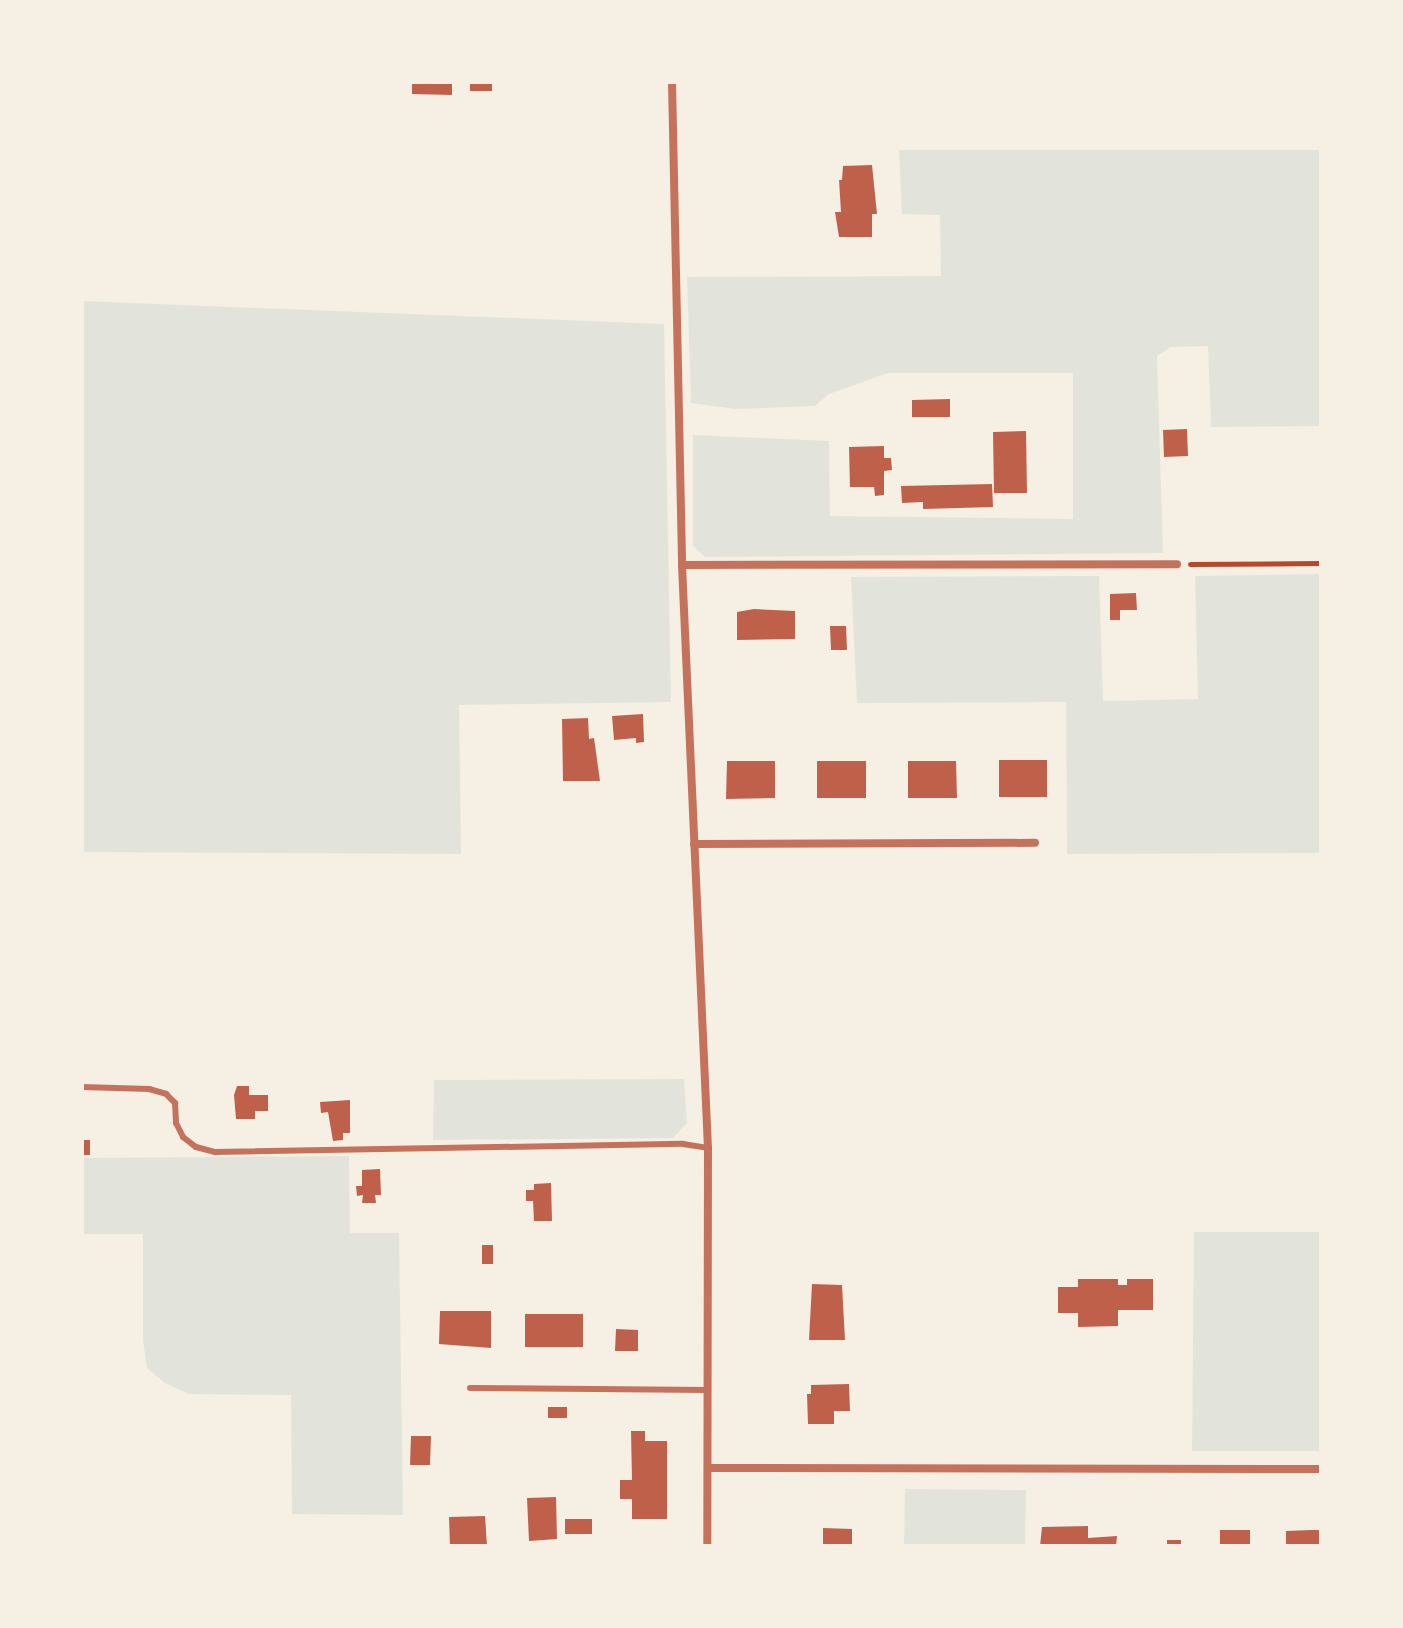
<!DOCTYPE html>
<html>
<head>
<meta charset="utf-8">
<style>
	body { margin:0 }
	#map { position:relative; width:1403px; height:1628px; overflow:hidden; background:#f6efe4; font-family:Montserrat,sans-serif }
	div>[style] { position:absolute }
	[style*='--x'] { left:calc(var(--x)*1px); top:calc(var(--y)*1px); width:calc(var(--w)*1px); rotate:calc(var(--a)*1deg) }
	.green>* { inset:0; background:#e2e4dc }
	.building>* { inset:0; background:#bf614a }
	.path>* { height:5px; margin:-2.5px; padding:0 2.5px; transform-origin:2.5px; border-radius:2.5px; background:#b5482f }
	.service>* { height:6px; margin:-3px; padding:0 3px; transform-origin:3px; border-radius:3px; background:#c5725c }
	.minor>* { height:8px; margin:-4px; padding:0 4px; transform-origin:4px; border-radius:4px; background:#c5725c }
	span { translate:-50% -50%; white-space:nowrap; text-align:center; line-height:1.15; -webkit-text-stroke:6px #f6efe4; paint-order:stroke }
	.frame { position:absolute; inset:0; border:84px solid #f6efe4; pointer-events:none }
</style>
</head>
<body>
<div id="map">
	<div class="green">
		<div style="clip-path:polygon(899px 150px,1321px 150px,1321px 426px,1211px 427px,1208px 346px,1171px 347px,1157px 356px,1163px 553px,705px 557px,693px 546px,693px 435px,829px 441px,830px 516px,1073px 519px,1073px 373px,888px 373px,829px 394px,815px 406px,736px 409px,691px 403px,687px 277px,941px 276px,940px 215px,902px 214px)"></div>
		<div style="clip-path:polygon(82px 301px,664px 324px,671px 702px,459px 705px,461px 854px,82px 852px)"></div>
		<div style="clip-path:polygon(1321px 574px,1321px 853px,1067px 854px,1066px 702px,857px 703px,851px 577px,1099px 576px,1103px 701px,1198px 699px,1195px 576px)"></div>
		<div style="clip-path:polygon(684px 1079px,687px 1123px,673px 1138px,433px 1140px,434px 1080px)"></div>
		<div style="clip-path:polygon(349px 1156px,350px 1233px,399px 1233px,403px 1515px,292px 1514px,291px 1395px,189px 1394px,165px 1383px,147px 1368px,143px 1340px,143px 1234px,82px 1234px,82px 1158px)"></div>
		<div style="clip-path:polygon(1194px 1232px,1321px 1232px,1321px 1451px,1192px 1451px)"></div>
		<div style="clip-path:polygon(905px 1489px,1026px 1490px,1025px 1546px,904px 1546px)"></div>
	</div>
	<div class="building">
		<div style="clip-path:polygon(412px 82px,452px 82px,452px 95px,412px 94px)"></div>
		<div style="clip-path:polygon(470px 82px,492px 82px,492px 91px,470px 91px)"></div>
		<div style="clip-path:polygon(872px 165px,877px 214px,872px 214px,872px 237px,839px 237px,835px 212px,841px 212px,839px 180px,842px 180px,843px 166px)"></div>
		<div style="clip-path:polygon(950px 399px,950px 417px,912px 417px,912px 400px)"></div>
		<div style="clip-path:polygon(1187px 429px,1188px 456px,1164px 457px,1163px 430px)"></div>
		<div style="clip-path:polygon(1026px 431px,1027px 493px,994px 493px,993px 432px)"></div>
		<div style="clip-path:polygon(884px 446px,884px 458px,891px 458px,892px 470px,884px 471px,884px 495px,875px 496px,874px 487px,850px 487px,849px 447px)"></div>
		<div style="clip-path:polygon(992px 484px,993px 507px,923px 509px,923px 502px,902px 503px,901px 486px)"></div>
		<div style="clip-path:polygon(1136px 593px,1137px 610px,1120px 610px,1120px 620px,1110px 620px,1110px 594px)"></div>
		<div style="clip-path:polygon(754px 609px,795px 611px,795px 639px,737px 640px,737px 612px)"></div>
		<div style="clip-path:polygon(830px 626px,846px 626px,847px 650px,831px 650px)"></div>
		<div style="clip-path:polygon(643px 714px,644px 742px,636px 743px,636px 738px,614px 740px,612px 716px)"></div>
		<div style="clip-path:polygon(588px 718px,589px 739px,594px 738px,600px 781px,563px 781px,562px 719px)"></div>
		<div style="clip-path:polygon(999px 760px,1047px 760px,1047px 797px,999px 797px)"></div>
		<div style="clip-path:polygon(727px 761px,775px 761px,775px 798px,726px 799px)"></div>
		<div style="clip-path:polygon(817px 761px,866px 761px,866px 798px,817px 798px)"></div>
		<div style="clip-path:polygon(908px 761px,956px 761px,957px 798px,908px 798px)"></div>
		<div style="clip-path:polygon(237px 1086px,249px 1086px,249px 1095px,268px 1095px,268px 1111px,255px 1111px,255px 1119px,236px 1119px,234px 1095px)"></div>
		<div style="clip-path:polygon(350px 1100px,350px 1133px,343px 1133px,343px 1140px,333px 1141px,328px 1112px,321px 1113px,320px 1102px)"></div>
		<div style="clip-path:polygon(82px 1140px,90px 1140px,90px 1155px,82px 1155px)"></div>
		<div style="clip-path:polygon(380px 1169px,381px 1195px,375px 1195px,376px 1203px,362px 1203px,363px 1195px,357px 1196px,356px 1186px,362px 1186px,362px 1170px)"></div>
		<div style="clip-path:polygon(551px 1183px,552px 1221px,534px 1221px,533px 1201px,526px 1201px,526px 1190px,534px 1190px,534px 1184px)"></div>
		<div style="clip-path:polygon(482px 1245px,493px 1245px,493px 1264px,482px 1264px)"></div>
		<div style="clip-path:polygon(1078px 1279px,1118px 1279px,1118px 1285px,1127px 1285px,1127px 1279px,1153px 1279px,1153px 1310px,1118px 1310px,1118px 1326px,1078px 1327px,1078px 1313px,1058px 1313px,1058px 1287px,1078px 1287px)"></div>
		<div style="clip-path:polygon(812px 1284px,842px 1285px,845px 1340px,809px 1340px)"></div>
		<div style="clip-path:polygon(440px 1311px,491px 1311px,491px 1348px,439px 1344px)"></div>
		<div style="clip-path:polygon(525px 1314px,583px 1314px,583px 1347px,525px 1347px)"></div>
		<div style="clip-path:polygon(616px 1329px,638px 1330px,638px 1351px,615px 1351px)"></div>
		<div style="clip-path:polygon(849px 1384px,850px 1411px,834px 1411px,834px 1424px,808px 1424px,807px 1394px,811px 1394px,811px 1385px)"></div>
		<div style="clip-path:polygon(548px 1407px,567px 1407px,567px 1418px,548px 1418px)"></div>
		<div style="clip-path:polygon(631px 1431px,645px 1431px,645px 1441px,667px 1441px,667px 1519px,632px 1519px,632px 1499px,620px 1499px,620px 1480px,632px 1480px)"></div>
		<div style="clip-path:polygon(411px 1436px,431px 1436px,430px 1465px,410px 1465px)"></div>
		<div style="clip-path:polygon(556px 1497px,557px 1539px,529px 1541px,527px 1498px)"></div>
		<div style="clip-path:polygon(485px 1516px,487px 1546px,450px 1546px,449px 1517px)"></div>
		<div style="clip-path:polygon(565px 1519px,592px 1519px,592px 1534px,565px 1534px)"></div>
		<div style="clip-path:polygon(1088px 1526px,1088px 1538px,1117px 1536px,1116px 1546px,1040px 1546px,1042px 1527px)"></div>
		<div style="clip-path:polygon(823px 1528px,852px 1529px,852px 1546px,823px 1546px)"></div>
		<div style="clip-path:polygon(1220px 1530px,1250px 1530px,1250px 1546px,1220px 1546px)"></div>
		<div style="clip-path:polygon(1311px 1530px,1321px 1530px,1321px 1546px,1286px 1546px,1286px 1531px)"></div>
		<div style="clip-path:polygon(1167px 1540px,1181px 1540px,1181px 1546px,1167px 1546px)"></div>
	</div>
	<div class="path">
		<div style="--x:1190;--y:564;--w:131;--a:-0.4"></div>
	</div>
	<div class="service">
		<div style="--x:82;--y:1087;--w:67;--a:1.7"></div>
		<div style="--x:149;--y:1089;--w:18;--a:16"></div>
		<div style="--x:166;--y:1094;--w:13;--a:45"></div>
		<div style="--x:175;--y:1103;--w:20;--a:87"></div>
		<div style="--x:176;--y:1123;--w:16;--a:63"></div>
		<div style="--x:183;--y:1137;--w:16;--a:38"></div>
		<div style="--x:196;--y:1147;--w:20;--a:15"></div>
		<div style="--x:215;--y:1152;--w:468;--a:-1"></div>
		<div style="--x:683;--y:1144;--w:25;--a:9"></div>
		<div style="--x:470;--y:1388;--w:238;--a:0.5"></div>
	</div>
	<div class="minor">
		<div style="--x:672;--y:82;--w:483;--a:88.8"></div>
		<div style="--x:682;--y:565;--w:584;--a:87.45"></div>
		<div style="--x:708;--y:1148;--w:398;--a:90.1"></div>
		<div style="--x:682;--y:565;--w:495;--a:-0.1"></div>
		<div style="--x:694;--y:844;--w:341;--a:-0.2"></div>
		<div style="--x:708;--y:1468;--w:613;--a:0.09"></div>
	</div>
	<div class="frame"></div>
</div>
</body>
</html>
